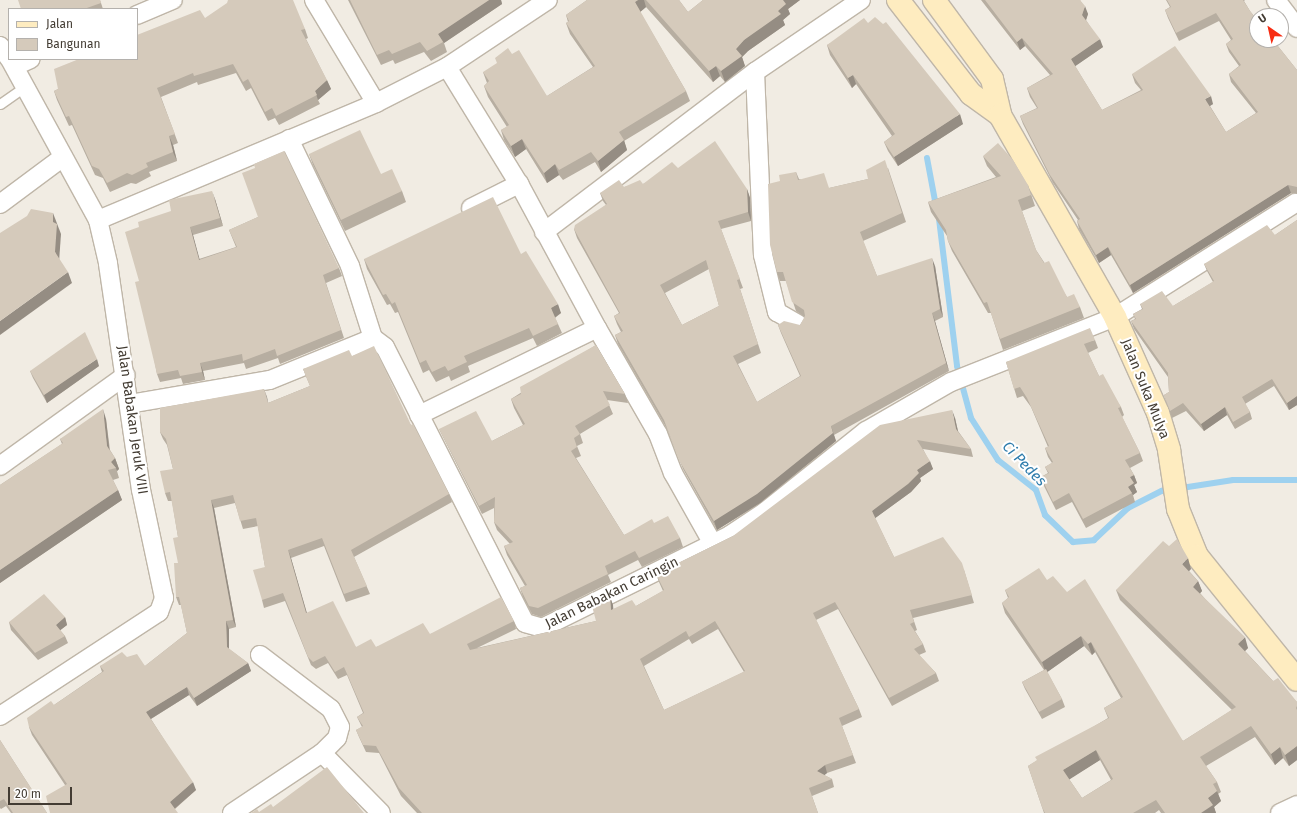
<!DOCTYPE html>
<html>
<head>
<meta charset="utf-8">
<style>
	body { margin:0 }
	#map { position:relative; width:1297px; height:813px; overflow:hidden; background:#f1ece3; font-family:"Fira Sans",sans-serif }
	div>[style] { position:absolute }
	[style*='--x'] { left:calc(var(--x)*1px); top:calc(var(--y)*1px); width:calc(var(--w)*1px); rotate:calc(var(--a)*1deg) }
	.stream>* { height:6px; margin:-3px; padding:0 3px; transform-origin:3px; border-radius:3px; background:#9ed1ef }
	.roads { filter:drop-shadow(1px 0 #bfb6a8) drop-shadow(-1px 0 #bfb6a8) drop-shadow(0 1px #bfb6a8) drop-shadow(0 -1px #bfb6a8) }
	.lane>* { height:9px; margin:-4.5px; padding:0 4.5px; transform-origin:4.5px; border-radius:4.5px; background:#fff }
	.street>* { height:18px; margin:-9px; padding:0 9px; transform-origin:9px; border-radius:9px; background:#fff }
	.secondary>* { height:22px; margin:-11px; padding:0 11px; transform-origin:11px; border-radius:11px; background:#feecc0 }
	.wall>* { inset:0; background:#b7aea1 }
	.shaded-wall>* { inset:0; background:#958d83 }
	.building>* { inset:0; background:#d5cabb }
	span { translate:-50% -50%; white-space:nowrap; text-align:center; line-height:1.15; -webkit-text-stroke:4px #fff; paint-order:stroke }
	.street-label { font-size:14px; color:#433c33 }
	.water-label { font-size:15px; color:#2e7cac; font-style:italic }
	.legend { position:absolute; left:8px; top:8px; width:130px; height:52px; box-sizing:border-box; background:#fff; border:1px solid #b4b1ad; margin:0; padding:5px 7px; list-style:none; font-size:12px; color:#433c33 }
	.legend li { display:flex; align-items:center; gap:8px; height:20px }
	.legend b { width:20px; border:1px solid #b4b1ad }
	.north { position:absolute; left:1249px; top:8px; width:40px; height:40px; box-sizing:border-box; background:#fff; border:1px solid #b4b1ad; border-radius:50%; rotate:326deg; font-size:11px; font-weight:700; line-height:16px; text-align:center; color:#433c33 }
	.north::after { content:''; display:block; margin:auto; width:14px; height:18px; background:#f72d13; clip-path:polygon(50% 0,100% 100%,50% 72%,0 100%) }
	.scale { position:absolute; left:8px; top:787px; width:64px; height:18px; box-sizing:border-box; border:2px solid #433c33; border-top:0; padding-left:5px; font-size:12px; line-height:14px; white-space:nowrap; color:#433c33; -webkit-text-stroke:3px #fff; paint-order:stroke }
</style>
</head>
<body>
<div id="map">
	<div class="stream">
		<div style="--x:927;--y:158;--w:49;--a:79.4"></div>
		<div style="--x:939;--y:219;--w:148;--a:83"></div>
		<div style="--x:957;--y:366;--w:54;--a:74.9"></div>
		<div style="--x:971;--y:418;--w:50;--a:57.3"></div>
		<div style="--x:998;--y:460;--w:48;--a:38.3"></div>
		<div style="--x:1036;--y:490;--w:27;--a:70"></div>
		<div style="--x:1045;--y:515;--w:39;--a:44"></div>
		<div style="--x:1073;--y:542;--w:21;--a:-5"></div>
		<div style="--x:1094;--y:540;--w:47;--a:-43.3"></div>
		<div style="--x:1128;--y:508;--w:38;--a:-27"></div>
		<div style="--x:1162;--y:491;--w:72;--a:-8.8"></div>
		<div style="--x:1233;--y:480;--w:64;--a:0"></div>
	</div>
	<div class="roads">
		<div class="lane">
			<div style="--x:0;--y:104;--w:32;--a:-35"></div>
		</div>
		<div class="street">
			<div style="--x:314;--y:0;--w:120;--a:59"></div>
			<div style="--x:1276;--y:0;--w:35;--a:53"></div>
			<div style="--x:137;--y:15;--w:39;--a:-23"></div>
			<div style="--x:0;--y:46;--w:15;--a:53"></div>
			<div style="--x:15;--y:66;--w:17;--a:-24"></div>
			<div style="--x:755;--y:72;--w:183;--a:87.5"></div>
			<div style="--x:763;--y:255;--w:59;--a:76.2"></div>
			<div style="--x:777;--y:312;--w:24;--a:30"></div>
			<div style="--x:289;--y:139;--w:141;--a:64.3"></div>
			<div style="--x:350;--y:266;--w:76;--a:72.3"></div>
			<div style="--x:0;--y:204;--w:77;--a:-36.6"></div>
			<div style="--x:471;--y:208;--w:54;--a:-26.6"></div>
			<div style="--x:98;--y:220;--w:302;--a:-22.8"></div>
			<div style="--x:376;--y:103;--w:80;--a:-26.9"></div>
			<div style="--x:447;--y:67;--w:121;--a:-33.6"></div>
			<div style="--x:544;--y:232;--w:265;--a:-37.2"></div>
			<div style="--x:755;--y:72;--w:128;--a:-34.2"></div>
			<div style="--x:597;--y:328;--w:122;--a:60.1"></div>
			<div style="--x:658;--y:434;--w:42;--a:69"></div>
			<div style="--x:673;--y:473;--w:81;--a:60.6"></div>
			<div style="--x:129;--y:404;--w:143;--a:-9.7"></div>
			<div style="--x:270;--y:380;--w:111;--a:-22.2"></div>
			<div style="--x:373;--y:338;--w:15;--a:37"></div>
			<div style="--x:385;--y:347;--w:309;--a:63.1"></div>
			<div style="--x:525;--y:623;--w:18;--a:16"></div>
			<div style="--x:542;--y:628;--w:210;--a:-26.3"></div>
			<div style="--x:730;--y:535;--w:43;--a:-33.7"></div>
			<div style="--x:766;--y:511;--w:128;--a:-38.7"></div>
			<div style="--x:866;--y:431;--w:98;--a:-30"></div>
			<div style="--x:951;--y:382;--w:176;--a:-21.6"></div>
			<div style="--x:1115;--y:317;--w:215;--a:-32.3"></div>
			<div style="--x:419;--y:415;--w:198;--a:-26"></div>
			<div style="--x:597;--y:328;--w:164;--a:-118.4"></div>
			<div style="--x:519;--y:184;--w:137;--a:-121.6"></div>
			<div style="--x:0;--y:466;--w:155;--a:-35.8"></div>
			<div style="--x:260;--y:655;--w:89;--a:37.3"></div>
			<div style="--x:331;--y:709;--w:20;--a:63"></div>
			<div style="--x:340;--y:727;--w:11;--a:105"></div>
			<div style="--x:337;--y:738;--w:21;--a:135"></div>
			<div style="--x:0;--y:716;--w:190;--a:-33.2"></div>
			<div style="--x:159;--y:612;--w:15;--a:-70"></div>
			<div style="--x:164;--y:598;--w:110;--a:-102"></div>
			<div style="--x:141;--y:490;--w:229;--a:-98.3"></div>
			<div style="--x:108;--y:263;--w:44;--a:-103.1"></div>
			<div style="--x:98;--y:220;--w:183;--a:-118.7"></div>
			<div style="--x:232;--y:813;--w:108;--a:-33.7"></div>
			<div style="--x:322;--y:753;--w:84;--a:45.5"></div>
			<div style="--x:1280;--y:813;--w:19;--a:-25"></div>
		</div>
		<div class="secondary">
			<div style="--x:898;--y:0;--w:119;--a:52.2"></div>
			<div style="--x:971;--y:94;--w:36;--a:36"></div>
			<div style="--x:934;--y:0;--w:98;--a:53.7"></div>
			<div style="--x:992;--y:79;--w:37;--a:77"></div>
			<div style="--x:1000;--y:115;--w:232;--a:60.3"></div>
			<div style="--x:1115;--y:317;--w:105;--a:65.9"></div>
			<div style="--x:1158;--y:413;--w:39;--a:73"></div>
			<div style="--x:1169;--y:450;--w:60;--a:81.3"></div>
			<div style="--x:1178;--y:509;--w:51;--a:68"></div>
			<div style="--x:1197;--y:556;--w:159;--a:51.1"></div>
		</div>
	</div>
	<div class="wall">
		<div style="clip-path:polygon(100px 0,103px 9px,21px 9px)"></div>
		<div style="clip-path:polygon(348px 0,501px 0,502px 4px,444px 43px,447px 52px,431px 61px,424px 52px,395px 64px,393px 60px,381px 65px)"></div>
		<div style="clip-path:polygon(587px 0,679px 0,688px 12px,703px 0,800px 0,788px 9px,790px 14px,783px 20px,785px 25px,748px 51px,742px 57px,745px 66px,725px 82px,720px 76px,713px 82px,646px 7px,640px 12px,686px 91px,690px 101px,624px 141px,627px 150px,601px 172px,595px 162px,563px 180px,559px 175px,547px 183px,526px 149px,515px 157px,504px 140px,501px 130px,507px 127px,488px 97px,484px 86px,487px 83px,483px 72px,547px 96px,593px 67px,570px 34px,566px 23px,568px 22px,566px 15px)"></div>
		<div style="clip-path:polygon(981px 0,1080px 0,1088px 14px,1086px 20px,1103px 47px,1075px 66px,1102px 110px,1141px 90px,1135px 83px,1132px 74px,1213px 104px,1210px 106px,1226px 132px,1256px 113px,1231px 82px,1229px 74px,1239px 66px,1229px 52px,1226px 44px,1231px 40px,1219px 21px,1179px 41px,1168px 18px,1165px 10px,1170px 7px,1166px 0,1245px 0,1244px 1px,1250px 11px,1297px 70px,1297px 194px,1291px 193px,1133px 293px,1111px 255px,1099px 263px,1079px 229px,1077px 221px,1078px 220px,1053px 183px,1023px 124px,1020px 116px,1037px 108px,1030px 97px,1027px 88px,1050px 75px,1025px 46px,1020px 50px)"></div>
		<div style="clip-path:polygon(205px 18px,305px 29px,308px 38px,306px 39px,331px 89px,318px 100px,320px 104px,279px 125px,275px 118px,268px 121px,251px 88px,246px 91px,236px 73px,198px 85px,197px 82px,161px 97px,178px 143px,173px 145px,177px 161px,149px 172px,151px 176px,136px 184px,131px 183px,110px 192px,103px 178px,95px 175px,72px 125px,69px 126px,57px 100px,54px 91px)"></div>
		<div style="clip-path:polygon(868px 23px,963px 124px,898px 166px,888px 151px,884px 142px,892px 136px,856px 84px,852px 88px,830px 55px,827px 45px)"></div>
		<div style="clip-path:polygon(309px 154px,381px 174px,402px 191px,406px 202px,345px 231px,313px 165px)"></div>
		<div style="clip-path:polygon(983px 156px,1028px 185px,1035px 206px,1022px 211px,1036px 250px,1067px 297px,1080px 307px,1084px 318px,1003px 350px,991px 313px,988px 313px,952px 251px,948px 241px,947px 236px,931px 212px,928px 202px,996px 177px,987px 166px)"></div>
		<div style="clip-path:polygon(evenodd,678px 168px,747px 189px,750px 198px,751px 221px,721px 229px,743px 288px,740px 289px,761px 353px,738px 364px,757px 402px,800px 376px,781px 333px,778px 325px,800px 325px,805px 317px,796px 311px,786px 281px,780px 281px,777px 272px,780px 181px,796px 172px,799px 179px,829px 188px,868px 179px,888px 168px,906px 222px,863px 241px,877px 276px,935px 266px,943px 317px,935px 321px,949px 371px,834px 435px,836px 441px,760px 503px,717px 530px,683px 469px,667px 429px,618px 344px,615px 335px,621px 332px,617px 324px,614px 316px,619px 313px,577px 238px,574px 229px,606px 205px,603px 201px,600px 193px,624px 187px,643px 184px,678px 168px,709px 269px,719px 306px,682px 325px,665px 293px,709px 269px)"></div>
		<div style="clip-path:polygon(215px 199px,223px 226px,193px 235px,199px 259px,236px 247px,229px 230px,258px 217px,339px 268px,342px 276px,326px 283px,344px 338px,280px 364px,278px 358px,246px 369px,244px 363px,203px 371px,205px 380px,183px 384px,181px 378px,160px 382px,157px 374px,139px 281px)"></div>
		<div style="clip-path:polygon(1297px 220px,1297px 405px,1289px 410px,1274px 386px,1245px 404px,1250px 412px,1252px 419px,1235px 429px,1227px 415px,1204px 431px,1186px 411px,1172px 418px,1164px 395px,1169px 392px,1168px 377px,1134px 329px,1131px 321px,1135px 319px,1133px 314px,1142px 309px,1140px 304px,1173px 306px,1213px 282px,1207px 271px,1204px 264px,1275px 235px)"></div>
		<div style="clip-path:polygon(521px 254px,561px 313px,555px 318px,558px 324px,562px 333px,537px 346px,533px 338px,468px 366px,470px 372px,451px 381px,449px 376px,436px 382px,429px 370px,423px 373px,398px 312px,395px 313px,390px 304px,387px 305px,367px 269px,364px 259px)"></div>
		<div style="clip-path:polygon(1095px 340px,1098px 348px,1088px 353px,1099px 376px,1121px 407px,1124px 415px,1122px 417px,1140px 453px,1143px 461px,1130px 468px,1134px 475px,1137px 483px,1134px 485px,1137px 492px,1133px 495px,1135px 502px,1086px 528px,1072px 502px,1056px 510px,1044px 486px,1041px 477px,1048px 473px,1045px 467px,1052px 463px,1048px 457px,1045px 448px,1048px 447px,1031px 407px,1023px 396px,1017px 398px,1006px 362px)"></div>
		<div style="clip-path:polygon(596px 345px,625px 394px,628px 403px,607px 400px,613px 414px,580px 434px,583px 443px,577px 446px,581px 456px,576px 458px,624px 535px,654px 523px,680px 538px,683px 547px,642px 567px,638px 560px,608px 575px,611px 582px,541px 617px,532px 614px,523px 597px,520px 588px,525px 586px,507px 555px,504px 546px,510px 544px,497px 530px,494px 522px,494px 508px,482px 514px,443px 437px,439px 429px,492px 441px,523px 425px,514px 408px,511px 399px)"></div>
		<div style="clip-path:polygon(evenodd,352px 356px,411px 425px,449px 494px,452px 502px,354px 557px,370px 594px,346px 602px,324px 546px,291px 558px,307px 613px,356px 647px,376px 647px,430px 634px,514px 621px,516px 629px,477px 648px,596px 621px,610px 597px,613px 605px,613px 609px,636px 606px,663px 591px,659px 582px,656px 574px,733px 536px,955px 418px,958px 431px,971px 449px,973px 457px,923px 449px,933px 469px,920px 478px,921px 481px,911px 492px,875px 518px,894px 557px,964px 570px,974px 603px,913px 618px,917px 630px,915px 631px,923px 644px,926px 652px,919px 655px,936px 673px,939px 681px,892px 706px,838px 609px,816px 620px,859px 709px,862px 717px,842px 726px,856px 763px,827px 773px,824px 775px,832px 779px,834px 787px,812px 796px,818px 813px,417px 813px,401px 796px,379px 753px,366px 752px,359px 737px,356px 730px,362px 727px,357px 717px,363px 713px,347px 675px,338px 679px,328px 663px,316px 669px,311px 665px,285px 601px,264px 608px,262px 600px,265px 567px,258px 526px,243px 529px,235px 503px,214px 508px,236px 627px,229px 629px,229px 649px,248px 663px,251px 671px,197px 706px,189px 695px,151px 719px,196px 790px,175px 809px,65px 785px,32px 735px,29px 727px,54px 705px,102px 672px,100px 666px,127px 657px,145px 666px,187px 633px,181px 605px,179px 605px,176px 597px,178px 563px,178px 537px,172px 501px,168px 501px,165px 493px,173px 469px,167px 445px,163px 439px,160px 432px,264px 389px,268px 403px,310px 386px,303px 369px,352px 356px,718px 629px,744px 672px,664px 710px,644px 666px,689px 639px,692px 644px,718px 629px)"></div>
		<div style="clip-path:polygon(99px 366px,47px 403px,33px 378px,30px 371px)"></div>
		<div style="clip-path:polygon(106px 419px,110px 450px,115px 458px,119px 469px,117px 471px,119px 478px,113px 480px,118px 490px,122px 500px,0 583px,0 485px,62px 444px,60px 439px)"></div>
		<div style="clip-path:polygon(evenodd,1191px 569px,1189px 571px,1198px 581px,1202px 591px,1200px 593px,1248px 648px,1245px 651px,1273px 681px,1297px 702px,1297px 760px,1289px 766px,1283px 758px,1275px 765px,1255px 737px,1206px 766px,1217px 782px,1221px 792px,1218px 794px,1221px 801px,1214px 807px,1216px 813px,1161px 813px,1159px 810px,1155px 813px,1044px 813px,1028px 766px,1108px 718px,1104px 708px,1121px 698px,1095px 652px,1092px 655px,1084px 646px,1047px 672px,1062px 699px,1065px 707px,1042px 719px,1025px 689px,1022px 682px,1044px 670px,1005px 613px,1002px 603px,1008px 598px,1005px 590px,1047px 580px,1183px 741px,1232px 710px,1120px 600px,1116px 590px,1191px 569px,1100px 760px,1111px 780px,1082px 798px,1069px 779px,1100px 760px)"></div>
		<div style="clip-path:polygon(65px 617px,67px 625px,60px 630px,65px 636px,68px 643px,38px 660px,11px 630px,9px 622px)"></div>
		<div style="clip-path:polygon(0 740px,47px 813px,11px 813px,6px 806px,1px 809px,0 808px)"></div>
	</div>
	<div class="shaded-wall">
		<div style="clip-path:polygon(489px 0,501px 0,502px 4px,444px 43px,438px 34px)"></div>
		<div style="clip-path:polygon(638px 0,644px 0,646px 7px,639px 13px,635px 2px)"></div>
		<div style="clip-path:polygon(783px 0,800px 0,788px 9px,790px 14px,783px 20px,785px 25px,748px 51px,742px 57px,745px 66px,725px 82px,721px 71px,736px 49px,744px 40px,778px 11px)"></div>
		<div style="clip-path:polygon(1085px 6px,1088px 14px,1085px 23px,1082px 15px)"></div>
		<div style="clip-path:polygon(1022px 38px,1025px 46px,1020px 50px,1017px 42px)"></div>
		<div style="clip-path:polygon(1100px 39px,1103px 47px,1074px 67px,1071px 59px)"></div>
		<div style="clip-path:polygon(716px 66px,720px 76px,713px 82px,709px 71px)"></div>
		<div style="clip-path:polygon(853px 75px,856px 84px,852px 88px,848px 78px)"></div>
		<div style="clip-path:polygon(327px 80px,331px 89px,318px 100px,315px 91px)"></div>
		<div style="clip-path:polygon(1211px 96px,1213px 104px,1208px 107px,1205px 99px)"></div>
		<div style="clip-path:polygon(960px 114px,963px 124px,898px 166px,894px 157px)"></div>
		<div style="clip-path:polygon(169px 136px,173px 145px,177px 161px,173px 152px)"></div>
		<div style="clip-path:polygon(522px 139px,526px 149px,515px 157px,511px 146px)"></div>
		<div style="clip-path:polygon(624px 140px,627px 150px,601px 172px,598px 161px)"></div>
		<div style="clip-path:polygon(555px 164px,559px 175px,547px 183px,544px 173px)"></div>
		<div style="clip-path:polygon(1288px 185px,1291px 193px,1133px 293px,1130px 285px)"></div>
		<div style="clip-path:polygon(747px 189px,750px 198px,751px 221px,748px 212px)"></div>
		<div style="clip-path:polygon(212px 191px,215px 199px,223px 226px,220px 218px)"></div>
		<div style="clip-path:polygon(53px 213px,61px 234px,59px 262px,55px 252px,53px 222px)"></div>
		<div style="clip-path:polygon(190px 227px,193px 235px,202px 268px,199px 260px)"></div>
		<div style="clip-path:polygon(1108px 247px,1111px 255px,1099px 263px,1096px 255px)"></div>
		<div style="clip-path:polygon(932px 258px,935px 266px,943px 317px,940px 309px)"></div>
		<div style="clip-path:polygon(68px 272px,72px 283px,0 335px,0 321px)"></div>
		<div style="clip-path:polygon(558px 304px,561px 313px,554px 318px,551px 308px)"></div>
		<div style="clip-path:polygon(932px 313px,935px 321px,949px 371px,946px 363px)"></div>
		<div style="clip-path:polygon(97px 359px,99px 366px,47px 403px,44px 395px)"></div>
		<div style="clip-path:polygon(200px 363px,203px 371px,205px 380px,202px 372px)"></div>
		<div style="clip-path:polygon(264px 389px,267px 397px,270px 411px,268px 403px)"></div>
		<div style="clip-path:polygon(1297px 396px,1297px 405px,1289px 410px,1287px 403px)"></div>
		<div style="clip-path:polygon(1225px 407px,1227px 415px,1204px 431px,1201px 424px)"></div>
		<div style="clip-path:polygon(103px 409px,106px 419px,110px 456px,107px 446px)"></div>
		<div style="clip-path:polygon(952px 410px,955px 418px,959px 436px,956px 429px)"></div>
		<div style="clip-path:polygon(831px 426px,836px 441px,760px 503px,717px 530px,714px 521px)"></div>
		<div style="clip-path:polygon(115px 458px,119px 469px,117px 471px,116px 468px,111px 462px)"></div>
		<div style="clip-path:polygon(930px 461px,933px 469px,920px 478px,921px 481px,911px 492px,874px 519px,872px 511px,917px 470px)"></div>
		<div style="clip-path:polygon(1134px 475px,1137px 483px,1134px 485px,1137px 492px,1133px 495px,1128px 487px,1130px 477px)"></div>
		<div style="clip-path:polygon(118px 490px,122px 500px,0 583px,0 570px)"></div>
		<div style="clip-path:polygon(211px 500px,214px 508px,236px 627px,233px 620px)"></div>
		<div style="clip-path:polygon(288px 550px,291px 558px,309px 621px,306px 613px)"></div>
		<div style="clip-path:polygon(1188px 558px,1191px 569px,1186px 574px,1182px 564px)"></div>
		<div style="clip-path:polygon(1198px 581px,1202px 591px,1197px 597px,1193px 587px)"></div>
		<div style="clip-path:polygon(610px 597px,613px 605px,614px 618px,611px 610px)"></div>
		<div style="clip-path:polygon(65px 617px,67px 625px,58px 632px,56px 625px)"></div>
		<div style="clip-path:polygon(226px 621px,229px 629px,229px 655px,227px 647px)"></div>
		<div style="clip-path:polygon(1081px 636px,1084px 646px,1046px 673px,1042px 662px)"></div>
		<div style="clip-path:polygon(1245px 637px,1248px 648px,1242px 654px,1238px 644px)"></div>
		<div style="clip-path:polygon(1091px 642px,1095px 652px,1092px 655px,1088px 644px)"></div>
		<div style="clip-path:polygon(248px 663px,251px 671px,197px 706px,194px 698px)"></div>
		<div style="clip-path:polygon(187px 687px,189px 695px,149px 720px,146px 712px)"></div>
		<div style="clip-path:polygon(1297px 746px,1297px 760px,1289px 766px,1285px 755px)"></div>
		<div style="clip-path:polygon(1280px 747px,1283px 758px,1275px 765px,1271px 754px)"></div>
		<div style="clip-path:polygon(1096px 750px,1100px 760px,1067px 781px,1063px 770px)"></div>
		<div style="clip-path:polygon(825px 765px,827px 773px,820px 779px,817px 771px)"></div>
		<div style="clip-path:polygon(193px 782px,196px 790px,173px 810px,170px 802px)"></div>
		<div style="clip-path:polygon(1217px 791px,1221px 801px,1214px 807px,1216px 813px,1201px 813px,1208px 798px)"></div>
	</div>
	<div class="building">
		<div style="clip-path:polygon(18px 0,100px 0,101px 3px,84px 9px,21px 9px)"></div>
		<div style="clip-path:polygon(228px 0,293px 0,305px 29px,301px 30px,327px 80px,315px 91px,317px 95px,276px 116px,272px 108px,265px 112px,248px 79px,243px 82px,233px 64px,194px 76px,193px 73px,157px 88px,175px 134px,169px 136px,173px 152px,146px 163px,148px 167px,132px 175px,127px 173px,107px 183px,99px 169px,92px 166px,69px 116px,66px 117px,54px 91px,58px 89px,54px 69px,79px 59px,137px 59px,137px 35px,200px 10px,205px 18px,227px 3px)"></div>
		<div style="clip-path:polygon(350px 0,489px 0,438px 34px,443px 42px,427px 51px,420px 42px,392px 54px,389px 50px,377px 55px)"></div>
		<div style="clip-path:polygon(587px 0,638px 0,635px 2px,686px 91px,619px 132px,624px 140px,598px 161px,591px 152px,559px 170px,555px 164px,544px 173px,522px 139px,511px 146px,501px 130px,509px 125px,484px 86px,489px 81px,483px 72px,497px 63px,495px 58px,508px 48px,512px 54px,519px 50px,547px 96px,595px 66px,566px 23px,569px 21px,566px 15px)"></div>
		<div style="clip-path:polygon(646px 0,679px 0,688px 12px,703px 0,783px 0,786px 4px,778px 11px,781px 14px,744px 40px,736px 49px,742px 56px,721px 71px,716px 66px,709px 71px)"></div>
		<div style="clip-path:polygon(985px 0,1080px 0,1085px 6px,1082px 15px,1100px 39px,1071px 59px,1102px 110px,1143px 90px,1132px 74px,1175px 46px,1211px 96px,1205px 99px,1226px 132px,1258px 112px,1229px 74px,1241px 65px,1226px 44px,1233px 39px,1216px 13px,1176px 33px,1165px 10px,1171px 7px,1167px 0,1243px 0,1250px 11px,1257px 20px,1257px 40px,1273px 40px,1297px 70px,1297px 187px,1288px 185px,1130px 285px,1108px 247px,1096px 255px,1077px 221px,1080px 219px,1050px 175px,1020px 116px,1038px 108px,1027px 88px,1053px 74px,1022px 38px,1017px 42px)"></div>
		<div style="clip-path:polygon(875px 17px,883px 24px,886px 22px,960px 114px,894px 157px,884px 142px,895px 134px,853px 75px,848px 78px,827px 45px,864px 18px,868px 23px)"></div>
		<div style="clip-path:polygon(360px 130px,381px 174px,392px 169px,402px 191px,341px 220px,309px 154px)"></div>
		<div style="clip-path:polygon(evenodd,715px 141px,747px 189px,748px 212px,718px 221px,740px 279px,737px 280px,758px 344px,733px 356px,757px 402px,801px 376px,778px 325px,784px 321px,800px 325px,805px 316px,804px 310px,792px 302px,783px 272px,777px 272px,770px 245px,768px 184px,780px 181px,779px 175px,796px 172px,798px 180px,824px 173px,829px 188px,868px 179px,866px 170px,885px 160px,902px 213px,860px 232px,877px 276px,932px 258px,940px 309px,932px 313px,946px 363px,831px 426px,833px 433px,757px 494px,714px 521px,679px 460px,664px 420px,615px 335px,623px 331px,614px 316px,620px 313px,574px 229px,575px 225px,607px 204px,600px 193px,619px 180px,624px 187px,640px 180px,643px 184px,672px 162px,678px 168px,715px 141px,706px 260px,719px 306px,682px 325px,660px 285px,706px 260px)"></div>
		<div style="clip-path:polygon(998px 143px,1013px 160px,1028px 185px,1031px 195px,1018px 200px,1036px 250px,1044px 263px,1049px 261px,1067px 297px,1074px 294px,1080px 307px,1000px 339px,987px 302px,984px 303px,948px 241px,946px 230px,928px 202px,1001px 176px,983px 156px)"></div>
		<div style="clip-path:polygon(284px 151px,339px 268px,323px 275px,341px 330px,277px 356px,275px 349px,243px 361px,242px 354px,200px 363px,202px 372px,180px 376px,178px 370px,157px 374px,135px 282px,139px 281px,125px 232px,139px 227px,138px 222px,171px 211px,169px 200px,212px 191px,220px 218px,190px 227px,199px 260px,237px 247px,229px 230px,258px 217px,242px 173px,255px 168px,254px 164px)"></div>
		<div style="clip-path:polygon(493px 197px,521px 254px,526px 251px,558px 304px,551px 308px,558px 324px,533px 336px,529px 328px,464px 356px,467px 362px,448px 371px,445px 366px,432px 372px,426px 360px,420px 363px,395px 302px,392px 304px,386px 294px,383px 295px,364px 259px)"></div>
		<div style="clip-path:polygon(31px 209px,53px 213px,53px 222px,57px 224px,55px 252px,68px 272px,0 321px,0 233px,27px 216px)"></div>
		<div style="clip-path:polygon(1297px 220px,1297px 396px,1287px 403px,1272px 379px,1242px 397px,1250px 412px,1233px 422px,1225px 407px,1201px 424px,1183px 403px,1170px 411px,1164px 395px,1169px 392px,1168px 373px,1131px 321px,1136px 319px,1133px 314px,1143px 309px,1140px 304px,1162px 291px,1173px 306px,1214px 281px,1204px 264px,1267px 225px,1275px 235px)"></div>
		<div style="clip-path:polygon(1090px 328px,1095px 340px,1084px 344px,1099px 376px,1103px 374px,1121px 407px,1118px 408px,1140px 453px,1125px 460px,1134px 475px,1130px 477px,1134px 483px,1128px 487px,1132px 493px,1083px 519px,1069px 493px,1053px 502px,1041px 477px,1049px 473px,1045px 467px,1053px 462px,1045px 448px,1049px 446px,1027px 398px,1020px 387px,1014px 389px,1006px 362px)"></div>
		<div style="clip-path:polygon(85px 332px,97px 359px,44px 395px,30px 371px)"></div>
		<div style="clip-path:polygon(596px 345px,625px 394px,603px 391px,610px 405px,575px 426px,580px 434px,574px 438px,577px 447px,571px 451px,624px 535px,652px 519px,654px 523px,668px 516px,680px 538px,639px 558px,635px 551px,605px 566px,608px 574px,538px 608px,529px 606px,520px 588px,527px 585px,504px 546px,513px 542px,494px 522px,495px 497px,479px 506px,439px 429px,476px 411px,492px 441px,525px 424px,511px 399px,521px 394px,520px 387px)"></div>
		<div style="clip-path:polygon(evenodd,374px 346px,411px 425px,413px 424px,449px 494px,351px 550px,367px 586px,344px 594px,322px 538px,288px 550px,306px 613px,333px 601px,356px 647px,371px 639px,376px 647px,423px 623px,430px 634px,501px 597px,514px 621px,467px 644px,470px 650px,596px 621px,592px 606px,610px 597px,611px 610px,632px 600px,636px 606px,664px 590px,656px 574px,733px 536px,880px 425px,952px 410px,956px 429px,971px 449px,917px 440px,930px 461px,917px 470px,919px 473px,908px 484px,872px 511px,894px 557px,943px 537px,962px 563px,972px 595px,910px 610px,914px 622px,910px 624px,923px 644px,914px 649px,936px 673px,889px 698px,835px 602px,813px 613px,859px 709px,839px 718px,853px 755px,825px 765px,817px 771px,832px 779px,809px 788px,818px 813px,422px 813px,399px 788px,376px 746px,363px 745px,356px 730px,363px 726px,357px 717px,364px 713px,344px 667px,335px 672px,325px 656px,313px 662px,308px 657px,283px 593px,262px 600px,253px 570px,265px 567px,256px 518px,240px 521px,233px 495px,211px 500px,233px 620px,226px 621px,227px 647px,248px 663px,194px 698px,187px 687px,146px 712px,193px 782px,170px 802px,178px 813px,50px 813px,46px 796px,67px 784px,29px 727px,27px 718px,51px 701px,54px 705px,104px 671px,100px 666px,122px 652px,127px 657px,137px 654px,145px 666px,187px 633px,179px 597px,176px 597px,174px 563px,178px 563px,173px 538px,178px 537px,170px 492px,165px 493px,160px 471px,173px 469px,166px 439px,160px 432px,160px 408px,264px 389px,268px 403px,310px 386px,303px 369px,349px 350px,352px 356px,374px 346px,715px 621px,745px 671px,664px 710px,640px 659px,686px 631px,689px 637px,715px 621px)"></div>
		<div style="clip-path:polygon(103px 409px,107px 446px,115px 458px,111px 462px,116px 468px,108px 470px,118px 490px,0 570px,0 485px,63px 443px,60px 439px)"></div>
		<div style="clip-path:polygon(evenodd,1177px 539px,1188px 558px,1182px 564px,1198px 581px,1193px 587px,1245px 637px,1238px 644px,1273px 681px,1278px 678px,1297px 702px,1297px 706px,1296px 708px,1297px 710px,1297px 746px,1285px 755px,1280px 747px,1271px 754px,1251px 726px,1200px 757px,1217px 782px,1213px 784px,1217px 791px,1208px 798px,1213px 805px,1201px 813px,1165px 813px,1156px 800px,1133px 813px,1045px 813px,1042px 807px,1028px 766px,1037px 760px,1035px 757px,1109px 718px,1104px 708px,1123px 697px,1091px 642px,1088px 644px,1081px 636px,1042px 662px,1002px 603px,1009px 597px,1005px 590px,1039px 568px,1047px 580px,1053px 576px,1067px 592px,1085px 579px,1183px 741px,1236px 707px,1116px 590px,1163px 541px,1169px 546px,1177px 539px,1096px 750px,1113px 779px,1082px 798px,1063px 770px,1096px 750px)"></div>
		<div style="clip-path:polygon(44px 594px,65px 617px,56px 625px,65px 636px,35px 653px,9px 622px)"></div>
		<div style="clip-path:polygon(1046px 669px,1062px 699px,1039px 712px,1022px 682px)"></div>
		<div style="clip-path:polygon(0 740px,47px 813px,13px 813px,4px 799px,0 801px)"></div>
		<div style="clip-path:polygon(327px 767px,364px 813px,251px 813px,257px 809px,259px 812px,271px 804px,273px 807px)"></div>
	</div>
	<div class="street-label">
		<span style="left:1145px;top:389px;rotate:68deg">Jalan Suka Mulya</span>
		<span style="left:132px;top:420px;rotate:82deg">Jalan Babakan Jeruk VIII</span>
		<span style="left:612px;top:593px;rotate:-26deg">Jalan Babakan Caringin</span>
	</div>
	<div class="water-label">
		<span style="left:1024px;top:464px;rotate:46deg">Ci Pedes</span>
	</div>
	<ul class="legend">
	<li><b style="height:5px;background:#feecc0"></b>Jalan</li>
	<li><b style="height:11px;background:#d5cabb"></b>Bangunan</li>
	</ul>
	<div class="north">U</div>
	<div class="scale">20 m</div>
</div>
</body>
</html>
